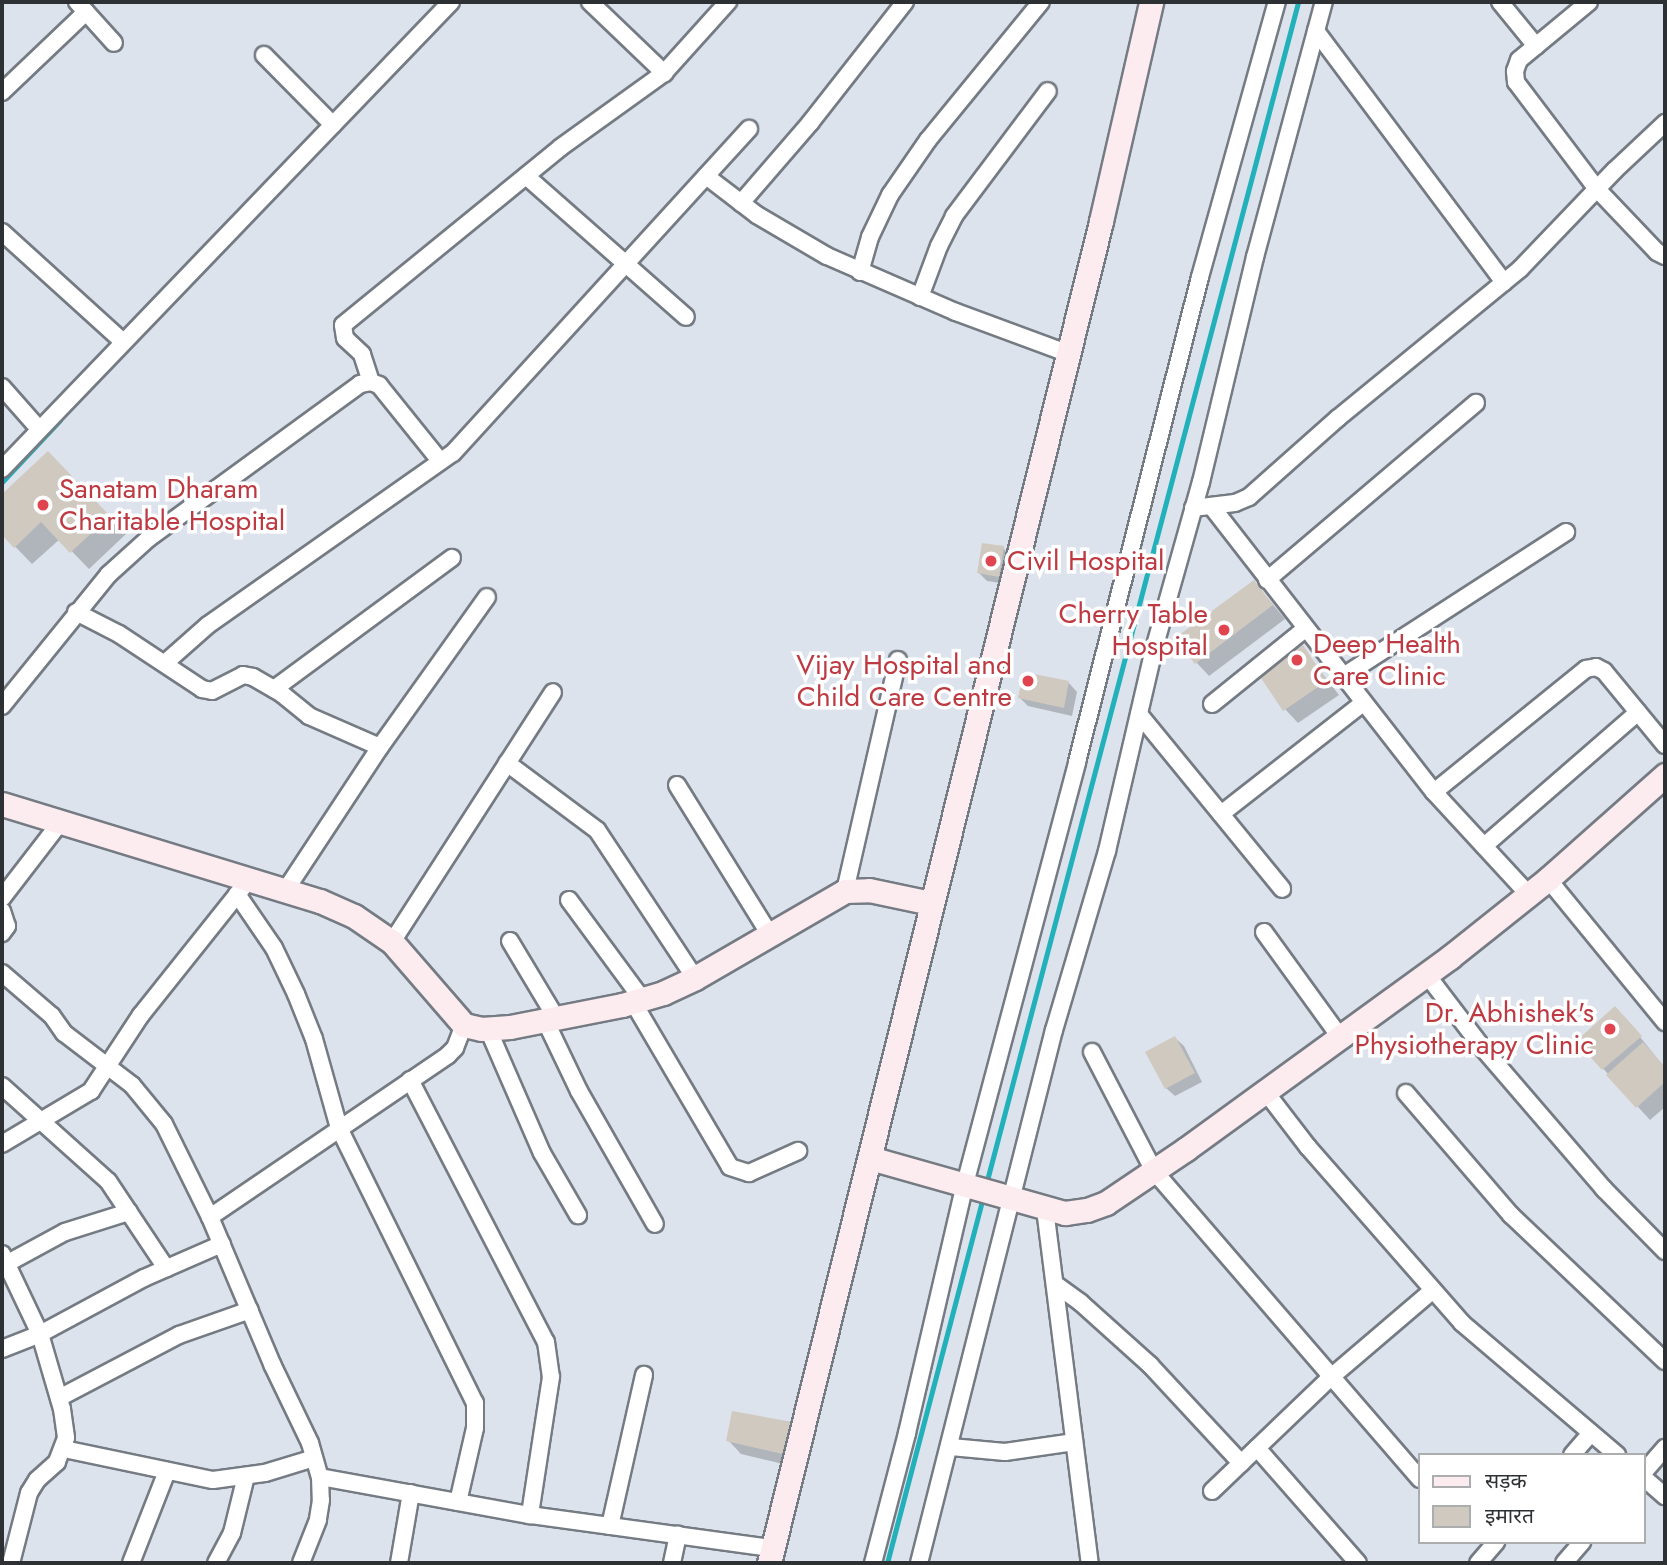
<!DOCTYPE html>
<html>
<head>
<meta charset="utf-8">
<style>
	body { margin:0 }
	#map { position:relative; width:1667px; height:1565px; overflow:hidden; background:#dde3ec; font-family:Jost,"Noto Sans Devanagari",sans-serif }
	div>[style] { position:absolute }
	[style*='--x'] { left:calc(var(--x)*1px); top:calc(var(--y)*1px); width:calc(var(--w)*1px); rotate:calc(var(--a)*1deg) }
	.shadow>* { inset:0; background:#0003 }
	.stream>* { height:5px; margin:-2.5px; padding:0 2.5px; transform-origin:2.5px; border-radius:2.5px; background:#22b1ba }
	.building>* { inset:0; background:#cfc9c0 }
	.roads { filter:drop-shadow(2px 0 #757b83) drop-shadow(-2px 0 #757b83) drop-shadow(0 2px #757b83) drop-shadow(0 -2px #757b83) }
	.street>* { height:16px; margin:-8px; padding:0 8px; transform-origin:8px; border-radius:8px; background:#fff }
	.secondary>* { height:23px; margin:-11.5px; padding:0 11.5px; transform-origin:11.5px; border-radius:11.5px; background:#fcebef }
	.dots>* { width:19px; height:19px; translate:-50% -50%; box-sizing:border-box; border:4px solid #fff; border-radius:50% }
	span { translate:-50% -50%; white-space:nowrap; text-align:center; line-height:1.15; -webkit-text-stroke:7px #fff; paint-order:stroke }
	.health-label { font-size:28px; color:#be3a42 }
	.left { translate:0 -50%; text-align:left }
	.right { translate:-100% -50%; text-align:right }
	.frame { position:absolute; inset:0; border:4px solid #2e3134; pointer-events:none }
	.legend { position:absolute; left:1418px; top:1453px; width:228px; height:91px; box-sizing:border-box; background:#fff; border:2px solid #abadae; margin:0; padding:9px 12px; list-style:none; font-size:21px; color:#2e3134 }
	.legend li { display:flex; align-items:center; gap:14px; height:35px }
	.legend b { width:35px; border:2px solid #abadae }
</style>
</head>
<body>
<div id="map">
	<div class="shadow">
		<div style="clip-path:polygon(48px 453px,126px 534px,89px 569px,60px 539px,32px 564px,2px 533px,2px 497px)"></div>
		<div style="clip-path:polygon(1003px 548px,1012px 557px,1007px 584px,987px 581px,979px 573px)"></div>
		<div style="clip-path:polygon(1254px 582px,1285px 619px,1209px 676px,1196px 662px)"></div>
		<div style="clip-path:polygon(1302px 647px,1339px 695px,1298px 723px,1285px 709px)"></div>
		<div style="clip-path:polygon(1069px 683px,1077px 692px,1072px 716px,1028px 706px,1020px 698px)"></div>
		<div style="clip-path:polygon(1628px 1022px,1665px 1068px,1665px 1107px,1650px 1120px,1578px 1041px)"></div>
		<div style="clip-path:polygon(1175px 1038px,1184px 1046px,1202px 1082px,1175px 1096px,1166px 1088px)"></div>
		<div style="clip-path:polygon(811px 1437px,800px 1468px,741px 1454px,728px 1440px)"></div>
	</div>
	<div class="stream">
		<div style="--x:2;--y:482;--w:85;--a:-46.9"></div>
		<div style="--x:986;--y:1184;--w:1222;--a:-75.21"></div>
		<div style="--x:887;--y:1563;--w:378;--a:-75.3"></div>
	</div>
	<div class="building">
		<div style="clip-path:polygon(48px 451px,110px 516px,70px 553px,41px 522px,14px 548px,2px 535px,2px 494px)"></div>
		<div style="clip-path:polygon(982px 543px,1004px 546px,999px 577px,977px 573px)"></div>
		<div style="clip-path:polygon(1254px 580px,1273px 605px,1195px 664px,1175px 638px)"></div>
		<div style="clip-path:polygon(1303px 645px,1327px 681px,1283px 711px,1259px 675px)"></div>
		<div style="clip-path:polygon(1024px 672px,1069px 681px,1064px 708px,1018px 698px)"></div>
		<div style="clip-path:polygon(1615px 1006px,1642px 1036px,1602px 1070px,1576px 1041px)"></div>
		<div style="clip-path:polygon(1175px 1036px,1195px 1073px,1165px 1089px,1145px 1052px)"></div>
		<div style="clip-path:polygon(1643px 1042px,1665px 1067px,1665px 1082px,1636px 1108px,1606px 1075px)"></div>
		<div style="clip-path:polygon(732px 1411px,798px 1423px,787px 1455px,726px 1441px)"></div>
	</div>
	<div class="roads">
		<div class="street">
			<div style="--x:77;--y:2;--w:55;--a:47.9"></div>
			<div style="--x:590;--y:2;--w:103;--a:43.8"></div>
			<div style="--x:1500;--y:2;--w:57;--a:50.7"></div>
			<div style="--x:1589;--y:2;--w:91;--a:140.4"></div>
			<div style="--x:1519;--y:60;--w:12;--a:110"></div>
			<div style="--x:1515;--y:71;--w:11;--a:85"></div>
			<div style="--x:1516;--y:82;--w:134;--a:52.9"></div>
			<div style="--x:1597;--y:189;--w:87;--a:46.4"></div>
			<div style="--x:1657;--y:252;--w:9;--a:27"></div>
			<div style="--x:1316;--y:31;--w:314;--a:53.2"></div>
			<div style="--x:264;--y:55;--w:98;--a:45.4"></div>
			<div style="--x:2;--y:92;--w:116;--a:-43.6"></div>
			<div style="--x:526;--y:176;--w:213;--a:41.4"></div>
			<div style="--x:706;--y:176;--w:64;--a:37.4"></div>
			<div style="--x:757;--y:215;--w:81;--a:30.4"></div>
			<div style="--x:827;--y:256;--w:141;--a:23.5"></div>
			<div style="--x:956;--y:312;--w:118;--a:20.3"></div>
			<div style="--x:741;--y:203;--w:106;--a:-49.2"></div>
			<div style="--x:810;--y:123;--w:154;--a:-51.9"></div>
			<div style="--x:2;--y:232;--w:162;--a:42.2"></div>
			<div style="--x:860;--y:272;--w:36;--a:-74"></div>
			<div style="--x:870;--y:237;--w:47;--a:-64.5"></div>
			<div style="--x:890;--y:195;--w:67;--a:-55.4"></div>
			<div style="--x:928;--y:140;--w:178;--a:-50.7"></div>
			<div style="--x:920;--y:297;--w:54;--a:-69.6"></div>
			<div style="--x:939;--y:246;--w:34;--a:-63"></div>
			<div style="--x:954;--y:216;--w:156;--a:-53.1"></div>
			<div style="--x:371;--y:382;--w:29;--a:-108"></div>
			<div style="--x:362;--y:354;--w:23;--a:-137"></div>
			<div style="--x:345;--y:338;--w:13;--a:-99"></div>
			<div style="--x:343;--y:325;--w:281;--a:-39.2"></div>
			<div style="--x:561;--y:147;--w:127;--a:-35.7"></div>
			<div style="--x:664;--y:73;--w:96;--a:-48"></div>
			<div style="--x:2;--y:387;--w:56;--a:48.6"></div>
			<div style="--x:2;--y:469;--w:648;--a:-46.13"></div>
			<div style="--x:1212;--y:507;--w:361;--a:52.1"></div>
			<div style="--x:1434;--y:792;--w:139;--a:47.3"></div>
			<div style="--x:1193;--y:508;--w:42;--a:-6.8"></div>
			<div style="--x:1235;--y:503;--w:15;--a:-23"></div>
			<div style="--x:1249;--y:497;--w:119;--a:-41.6"></div>
			<div style="--x:1338;--y:418;--w:235;--a:-39.3"></div>
			<div style="--x:1520;--y:269;--w:137;--a:-46.2"></div>
			<div style="--x:1615;--y:170;--w:69;--a:-43.2"></div>
			<div style="--x:1267;--y:580;--w:274;--a:-40.3"></div>
			<div style="--x:76;--y:612;--w:48;--a:27.1"></div>
			<div style="--x:119;--y:634;--w:100;--a:33.5"></div>
			<div style="--x:202;--y:689;--w:10;--a:11"></div>
			<div style="--x:212;--y:691;--w:35;--a:-27"></div>
			<div style="--x:243;--y:675;--w:10;--a:11"></div>
			<div style="--x:253;--y:677;--w:34;--a:30"></div>
			<div style="--x:282;--y:694;--w:35;--a:39"></div>
			<div style="--x:309;--y:716;--w:77;--a:23.6"></div>
			<div style="--x:165;--y:663;--w:57;--a:-41.5"></div>
			<div style="--x:208;--y:625;--w:299;--a:-35.1"></div>
			<div style="--x:453;--y:453;--w:439;--a:-47.6"></div>
			<div style="--x:1342;--y:677;--w:267;--a:-32.9"></div>
			<div style="--x:274;--y:689;--w:221;--a:-36.4"></div>
			<div style="--x:1212;--y:704;--w:119;--a:-38.9"></div>
			<div style="--x:2;--y:706;--w:169;--a:-51"></div>
			<div style="--x:108;--y:575;--w:55;--a:-42.1"></div>
			<div style="--x:149;--y:538;--w:261;--a:-36.1"></div>
			<div style="--x:360;--y:384;--w:11;--a:-10"></div>
			<div style="--x:371;--y:382;--w:9;--a:21"></div>
			<div style="--x:379;--y:385;--w:97;--a:51.2"></div>
			<div style="--x:1139;--y:714;--w:226;--a:50.7"></div>
			<div style="--x:507;--y:763;--w:112;--a:36.7"></div>
			<div style="--x:597;--y:830;--w:178;--a:56.5"></div>
			<div style="--x:677;--y:785;--w:176;--a:58.2"></div>
			<div style="--x:1434;--y:792;--w:196;--a:-39"></div>
			<div style="--x:1586;--y:669;--w:10;--a:-11"></div>
			<div style="--x:1596;--y:667;--w:9;--a:27"></div>
			<div style="--x:1604;--y:671;--w:96;--a:50.5"></div>
			<div style="--x:1221;--y:814;--w:179;--a:-38"></div>
			<div style="--x:1484;--y:846;--w:204;--a:-41"></div>
			<div style="--x:1548;--y:879;--w:185;--a:50.7"></div>
			<div style="--x:285;--y:891;--w:173;--a:-56.6"></div>
			<div style="--x:380;--y:747;--w:184;--a:-54.5"></div>
			<div style="--x:845;--y:891;--w:237;--a:-77.1"></div>
			<div style="--x:237;--y:894;--w:65;--a:55.6"></div>
			<div style="--x:274;--y:948;--w:51;--a:64.4"></div>
			<div style="--x:296;--y:994;--w:48;--a:68.2"></div>
			<div style="--x:314;--y:1039;--w:92;--a:74.3"></div>
			<div style="--x:339;--y:1128;--w:307;--a:63.7"></div>
			<div style="--x:475;--y:1403;--w:25;--a:90"></div>
			<div style="--x:475;--y:1428;--w:76;--a:102.9"></div>
			<div style="--x:2;--y:898;--w:93;--a:-52.4"></div>
			<div style="--x:569;--y:900;--w:123;--a:53.6"></div>
			<div style="--x:2;--y:911;--w:16;--a:72"></div>
			<div style="--x:7;--y:926;--w:9;--a:126"></div>
			<div style="--x:1264;--y:932;--w:130;--a:54.1"></div>
			<div style="--x:510;--y:941;--w:90;--a:59.1"></div>
			<div style="--x:392;--y:942;--w:297;--a:-57.2"></div>
			<div style="--x:2;--y:973;--w:66;--a:40.7"></div>
			<div style="--x:52;--y:1016;--w:21;--a:55"></div>
			<div style="--x:64;--y:1033;--w:86;--a:37.4"></div>
			<div style="--x:132;--y:1085;--w:50;--a:50.6"></div>
			<div style="--x:164;--y:1124;--w:104;--a:63.7"></div>
			<div style="--x:210;--y:1217;--w:160;--a:67.1"></div>
			<div style="--x:272;--y:1364;--w:88;--a:64.3"></div>
			<div style="--x:310;--y:1443;--w:35;--a:74"></div>
			<div style="--x:320;--y:1477;--w:23;--a:88"></div>
			<div style="--x:321;--y:1500;--w:20;--a:99"></div>
			<div style="--x:318;--y:1520;--w:46;--a:111.6"></div>
			<div style="--x:1427;--y:975;--w:89;--a:52.7"></div>
			<div style="--x:1481;--y:1046;--w:189;--a:49.3"></div>
			<div style="--x:1604;--y:1189;--w:87;--a:45.5"></div>
			<div style="--x:633;--y:1002;--w:191;--a:59.5"></div>
			<div style="--x:730;--y:1167;--w:20;--a:18"></div>
			<div style="--x:749;--y:1173;--w:54;--a:-24.2"></div>
			<div style="--x:545;--y:1020;--w:79;--a:64.4"></div>
			<div style="--x:579;--y:1091;--w:153;--a:60.3"></div>
			<div style="--x:488;--y:1029;--w:135;--a:66.5"></div>
			<div style="--x:542;--y:1153;--w:72;--a:59.9"></div>
			<div style="--x:1092;--y:1052;--w:134;--a:62.5"></div>
			<div style="--x:1154;--y:1171;--w:407;--a:49.2"></div>
			<div style="--x:410;--y:1080;--w:295;--a:62.6"></div>
			<div style="--x:546;--y:1342;--w:35;--a:82"></div>
			<div style="--x:551;--y:1377;--w:140;--a:98.7"></div>
			<div style="--x:2;--y:1086;--w:142;--a:41.9"></div>
			<div style="--x:108;--y:1181;--w:105;--a:56.3"></div>
			<div style="--x:1265;--y:1091;--w:71;--a:52.5"></div>
			<div style="--x:1308;--y:1147;--w:234;--a:48.8"></div>
			<div style="--x:1462;--y:1323;--w:204;--a:40.4"></div>
			<div style="--x:1406;--y:1093;--w:161;--a:49.3"></div>
			<div style="--x:1511;--y:1215;--w:212;--a:43.5"></div>
			<div style="--x:2;--y:1144;--w:104;--a:-30.8"></div>
			<div style="--x:91;--y:1091;--w:91;--a:-56.7"></div>
			<div style="--x:141;--y:1015;--w:164;--a:-51.4"></div>
			<div style="--x:1045;--y:1209;--w:357;--a:82.8"></div>
			<div style="--x:210;--y:1217;--w:288;--a:-34.2"></div>
			<div style="--x:448;--y:1055;--w:10;--a:-45"></div>
			<div style="--x:455;--y:1048;--w:25;--a:-69"></div>
			<div style="--x:2;--y:1254;--w:89;--a:64.6"></div>
			<div style="--x:40;--y:1334;--w:78;--a:73.7"></div>
			<div style="--x:62;--y:1409;--w:29;--a:82"></div>
			<div style="--x:66;--y:1438;--w:26;--a:111"></div>
			<div style="--x:57;--y:1462;--w:27;--a:138"></div>
			<div style="--x:37;--y:1480;--w:15;--a:122"></div>
			<div style="--x:29;--y:1493;--w:72;--a:104.4"></div>
			<div style="--x:6;--y:1264;--w:67;--a:-28.5"></div>
			<div style="--x:65;--y:1232;--w:67;--a:-17.4"></div>
			<div style="--x:1055;--y:1284;--w:32;--a:36"></div>
			<div style="--x:1081;--y:1303;--w:93;--a:41.9"></div>
			<div style="--x:1150;--y:1365;--w:134;--a:47.1"></div>
			<div style="--x:2;--y:1349;--w:41;--a:-21.5"></div>
			<div style="--x:40;--y:1334;--w:118;--a:-28.3"></div>
			<div style="--x:144;--y:1278;--w:85;--a:-23.6"></div>
			<div style="--x:59;--y:1398;--w:136;--a:-27.7"></div>
			<div style="--x:179;--y:1335;--w:75;--a:-19.4"></div>
			<div style="--x:951;--y:1447;--w:54;--a:5.3"></div>
			<div style="--x:1005;--y:1452;--w:70;--a:-8.2"></div>
			<div style="--x:1257;--y:1448;--w:153;--a:48.7"></div>
			<div style="--x:64;--y:1449;--w:152;--a:11.8"></div>
			<div style="--x:213;--y:1480;--w:52;--a:-7.7"></div>
			<div style="--x:265;--y:1473;--w:51;--a:-17"></div>
			<div style="--x:1572;--y:1455;--w:29;--a:-49"></div>
			<div style="--x:1644;--y:1472;--w:32;--a:-49"></div>
			<div style="--x:320;--y:1477;--w:213;--a:10.3"></div>
			<div style="--x:530;--y:1515;--w:244;--a:7.8"></div>
			<div style="--x:1644;--y:1478;--w:28;--a:41"></div>
			<div style="--x:1212;--y:1491;--w:163;--a:-43.8"></div>
			<div style="--x:1330;--y:1378;--w:135;--a:-40.5"></div>
			<div style="--x:610;--y:1526;--w:155;--a:-77.3"></div>
			<div style="--x:131;--y:1563;--w:99;--a:-68.6"></div>
			<div style="--x:216;--y:1563;--w:34;--a:-62"></div>
			<div style="--x:232;--y:1533;--w:59;--a:-76.2"></div>
			<div style="--x:399;--y:1563;--w:71;--a:-80.3"></div>
			<div style="--x:672;--y:1563;--w:29;--a:-78"></div>
			<div style="--x:873;--y:1563;--w:134;--a:-75.3"></div>
			<div style="--x:907;--y:1433;--w:256;--a:-76.9"></div>
			<div style="--x:965;--y:1184;--w:437;--a:-75.1"></div>
			<div style="--x:1077;--y:762;--w:500;--a:-75.77"></div>
			<div style="--x:1200;--y:277;--w:286;--a:-74.4"></div>
			<div style="--x:919;--y:1563;--w:550;--a:-75.79"></div>
			<div style="--x:1054;--y:1030;--w:187;--a:-73.5"></div>
			<div style="--x:1107;--y:851;--w:207;--a:-76.9"></div>
			<div style="--x:1154;--y:649;--w:173;--a:-74.3"></div>
			<div style="--x:1201;--y:482;--w:231;--a:-76.5"></div>
			<div style="--x:1255;--y:257;--w:264;--a:-74.9"></div>
			<div style="--x:1478;--y:1563;--w:28;--a:-49"></div>
			<div style="--x:1564;--y:1563;--w:28;--a:-49"></div>
		</div>
		<div class="secondary">
			<div style="--x:2;--y:804;--w:332;--a:17"></div>
			<div style="--x:320;--y:901;--w:37;--a:24"></div>
			<div style="--x:354;--y:916;--w:46;--a:34.4"></div>
			<div style="--x:392;--y:942;--w:110;--a:49.1"></div>
			<div style="--x:464;--y:1025;--w:17;--a:13"></div>
			<div style="--x:481;--y:1029;--w:29;--a:-4"></div>
			<div style="--x:510;--y:1027;--w:114;--a:-11.1"></div>
			<div style="--x:622;--y:1005;--w:43;--a:-16.3"></div>
			<div style="--x:663;--y:993;--w:35;--a:-25"></div>
			<div style="--x:695;--y:978;--w:173;--a:-30.1"></div>
			<div style="--x:845;--y:891;--w:24;--a:-2"></div>
			<div style="--x:869;--y:890;--w:63;--a:11.8"></div>
			<div style="--x:870;--y:1158;--w:203;--a:15.8"></div>
			<div style="--x:1065;--y:1213;--w:22;--a:-8"></div>
			<div style="--x:1087;--y:1210;--w:20;--a:-20"></div>
			<div style="--x:1106;--y:1203;--w:97;--a:-34"></div>
			<div style="--x:1186;--y:1149;--w:326;--a:-36"></div>
			<div style="--x:1450;--y:957;--w:125;--a:-38.5"></div>
			<div style="--x:1548;--y:879;--w:157;--a:-41.6"></div>
			<div style="--x:769;--y:1563;--w:1382;--a:-76.1"></div>
			<div style="--x:1101;--y:221;--w:225;--a:-77.1"></div>
		</div>
	</div>
	<div class="dots">
		<div style="left:43px;top:505px;background:#e0444e"></div>
		<div style="left:991px;top:561px;background:#e0444e"></div>
		<div style="left:1224px;top:630px;background:#e0444e"></div>
		<div style="left:1297px;top:660px;background:#e0444e"></div>
		<div style="left:1028px;top:681px;background:#e0444e"></div>
		<div style="left:1610px;top:1029px;background:#e0444e"></div>
	</div>
	<div class="health-label">
		<span class="left" style="left:59px;top:505px">Sanatam Dharam<br>Charitable Hospital</span>
		<span class="left" style="left:1007px;top:561px">Civil Hospital</span>
		<span class="right" style="left:1208px;top:630px">Cherry Table<br>Hospital</span>
		<span class="left" style="left:1313px;top:660px">Deep Health<br>Care Clinic</span>
		<span class="right" style="left:1012px;top:681px">Vijay Hospital and<br>Child Care Centre</span>
		<span class="right" style="left:1594px;top:1029px">Dr. Abhishek's<br>Physiotherapy Clinic</span>
	</div>
	<div class="frame"></div>
	<ul class="legend">
	<li><b style="height:9px;background:#fcebef"></b>सड़क</li>
	<li><b style="height:19px;background:#cfc9c0"></b>इमारत</li>
	</ul>
</div>
</body>
</html>
